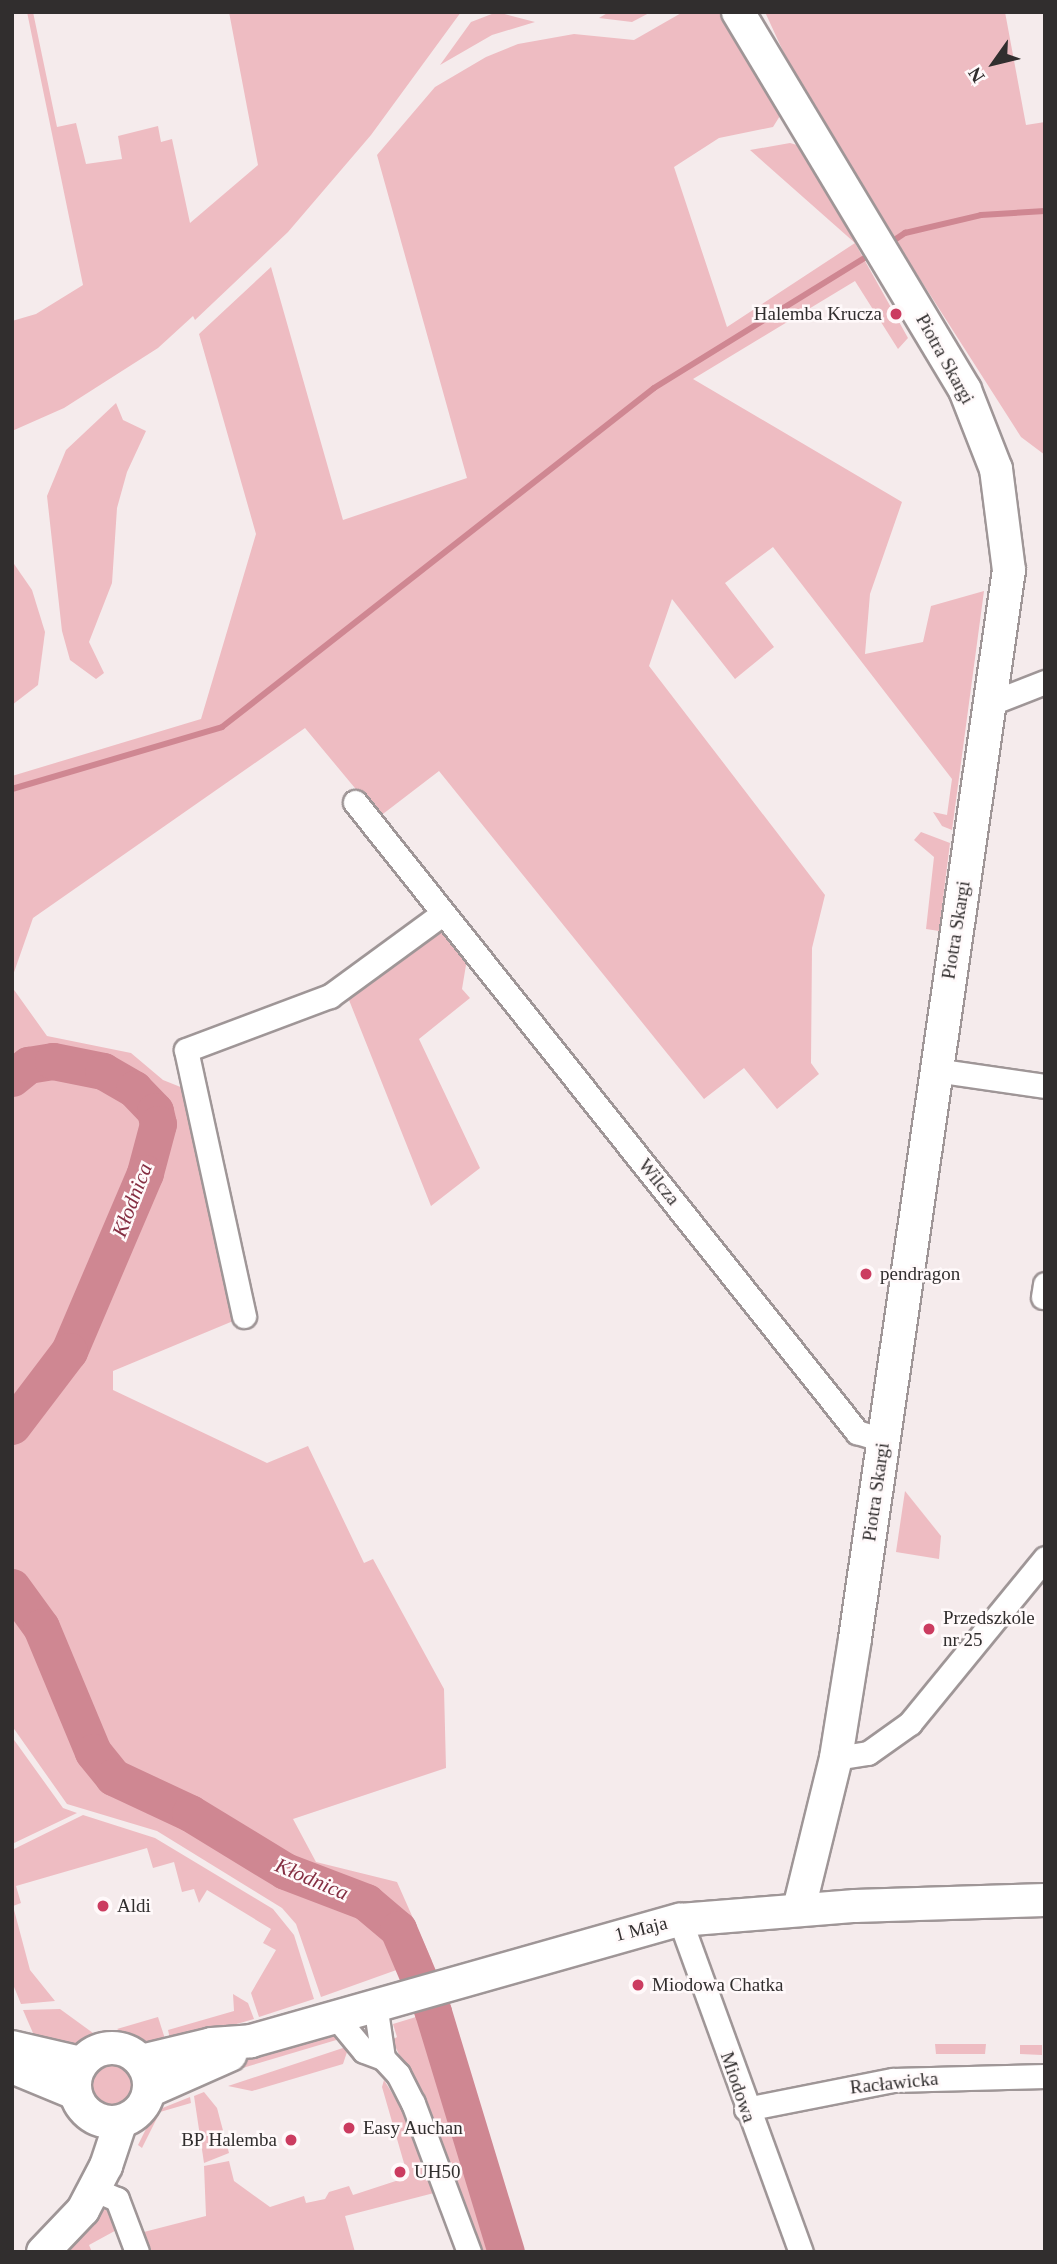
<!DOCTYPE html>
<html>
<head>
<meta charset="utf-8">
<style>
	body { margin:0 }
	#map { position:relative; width:1057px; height:2264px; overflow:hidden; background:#f5ebec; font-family:"Times New Roman",serif }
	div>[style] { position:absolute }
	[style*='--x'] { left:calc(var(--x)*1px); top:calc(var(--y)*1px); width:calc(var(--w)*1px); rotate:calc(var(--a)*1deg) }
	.green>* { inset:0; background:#eebcc2 }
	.round { border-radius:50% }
	.stream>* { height:6px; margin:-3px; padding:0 3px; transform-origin:3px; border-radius:3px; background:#cf8792 }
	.river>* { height:37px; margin:-18.5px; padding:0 18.5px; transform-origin:18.5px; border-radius:18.5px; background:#cf8792 }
	.roads { filter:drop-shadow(2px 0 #9f9697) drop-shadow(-2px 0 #9f9697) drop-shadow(0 2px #9f9697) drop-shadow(0 -2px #9f9697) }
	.street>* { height:23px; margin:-11.5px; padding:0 11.5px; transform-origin:11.5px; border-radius:11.5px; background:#fff }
	.secondary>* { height:32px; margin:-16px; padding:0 16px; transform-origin:16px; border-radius:16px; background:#fff }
	.secondary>.ring { margin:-16px; padding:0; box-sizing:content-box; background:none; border:32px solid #fff; border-radius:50% }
	.dots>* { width:19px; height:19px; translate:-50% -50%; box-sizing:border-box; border:4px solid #fff9fa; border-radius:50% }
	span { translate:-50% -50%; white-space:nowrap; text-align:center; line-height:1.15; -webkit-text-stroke:5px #fff9fa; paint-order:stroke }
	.poi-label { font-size:19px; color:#312e2e }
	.right { translate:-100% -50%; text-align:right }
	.left { translate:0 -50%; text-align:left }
	.street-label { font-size:19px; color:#312e2e }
	.water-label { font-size:21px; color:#852e42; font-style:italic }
	.frame { position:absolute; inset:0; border:14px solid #312e2e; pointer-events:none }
	.north { position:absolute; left:959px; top:28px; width:70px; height:70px; -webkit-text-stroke:5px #fff9fa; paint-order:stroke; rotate:236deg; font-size:19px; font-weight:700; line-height:28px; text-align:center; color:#312e2e }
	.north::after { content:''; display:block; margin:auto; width:24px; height:32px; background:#312e2e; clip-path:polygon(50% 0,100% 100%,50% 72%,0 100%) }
</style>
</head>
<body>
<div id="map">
	<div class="green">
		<div style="clip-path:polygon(27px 12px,33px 12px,57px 127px,76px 123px,86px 164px,122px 159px,118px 136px,158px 126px,161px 142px,172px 139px,190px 223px,258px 165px,229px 12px,461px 12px,371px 135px,288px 232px,195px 320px,193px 316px,158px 348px,64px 408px,12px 431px,12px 321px,36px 314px,83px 285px)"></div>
		<div style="clip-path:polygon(497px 12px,535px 22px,492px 35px,440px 65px,471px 22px)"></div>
		<div style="clip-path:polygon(609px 12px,651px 12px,632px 22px,599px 18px)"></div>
		<div style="clip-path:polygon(683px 12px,724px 12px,783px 111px,773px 127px,719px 138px,674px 167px,727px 327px,855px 243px,750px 150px,790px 143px,804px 147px,858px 238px,855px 243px,908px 338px,898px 349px,855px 281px,693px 379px,902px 502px,870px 594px,865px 654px,923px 642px,931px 606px,984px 591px,952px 830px,942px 826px,933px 812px,947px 815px,952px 779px,773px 547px,725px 583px,774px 647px,735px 679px,672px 599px,649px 666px,825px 895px,812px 948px,811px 1063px,819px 1074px,777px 1109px,744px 1068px,704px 1099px,439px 771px,379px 817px,305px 728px,33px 918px,12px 978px,12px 776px,201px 719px,256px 534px,199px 334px,271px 267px,343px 520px,467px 478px,377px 155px,435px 87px,486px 57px,518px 44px,574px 34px,634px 40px)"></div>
		<div style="clip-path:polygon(765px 12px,1005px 12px,1026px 125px,1045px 122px,1045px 455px,1021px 437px,805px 99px)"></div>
		<div style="clip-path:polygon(116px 403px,123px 420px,146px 431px,127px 472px,117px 508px,112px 583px,89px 642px,104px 673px,96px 679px,70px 660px,62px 631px,47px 496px,66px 450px)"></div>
		<div style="clip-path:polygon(12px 561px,32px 590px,45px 632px,38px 685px,12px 705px)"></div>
		<div style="clip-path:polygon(921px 832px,950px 843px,939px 931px,926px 929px,934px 857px,914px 840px)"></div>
		<div style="clip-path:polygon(435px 927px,443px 929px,467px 959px,462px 989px,470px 998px,419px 1039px,480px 1168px,431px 1206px,347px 995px)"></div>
		<div style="clip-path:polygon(12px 987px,47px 1036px,131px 1053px,163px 1080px,183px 1088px,238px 1319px,113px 1371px,113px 1390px,267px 1463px,308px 1446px,364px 1563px,373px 1559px,444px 1689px,446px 1768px,293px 1819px,316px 1862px,397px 1882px,432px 1961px,418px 1952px,397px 1915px,363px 1888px,292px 1865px,197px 1808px,130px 1782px,113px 1770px,79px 1710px,48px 1627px,12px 1579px,12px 1437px,29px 1412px,72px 1369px,72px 1358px,147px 1173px,160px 1124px,156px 1110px,135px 1087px,103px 1070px,53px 1060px,27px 1064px,12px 1075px)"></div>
		<div style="clip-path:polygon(53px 1062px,120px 1079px,154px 1112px,155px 1137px,57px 1363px,12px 1417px,12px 1080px,29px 1067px)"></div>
		<div style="clip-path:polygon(905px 1491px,941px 1536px,939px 1559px,896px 1552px)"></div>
		<div style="clip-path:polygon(12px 1595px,36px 1629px,91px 1765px,110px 1786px,190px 1823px,282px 1881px,359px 1917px,386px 1939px,402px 1968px,321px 1997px,296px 1924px,282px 1908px,157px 1831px,67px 1804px,12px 1726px)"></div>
		<div style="clip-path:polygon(12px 1737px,63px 1808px,77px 1813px,12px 1844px)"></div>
		<div style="clip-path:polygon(83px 1815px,155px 1838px,273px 1909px,294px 1935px,314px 1999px,259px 2017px,251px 1993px,276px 1950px,263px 1943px,271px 1929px,207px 1890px,199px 1903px,194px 1889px,182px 1892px,174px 1862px,153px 1868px,147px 1848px,16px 1886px,21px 1903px,13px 1906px,30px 1970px,55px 2001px,21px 2004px,12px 1982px,12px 1850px)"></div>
		<div style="clip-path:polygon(233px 1994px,248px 2003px,254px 2019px,171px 2043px,168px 2030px,234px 2011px)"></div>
		<div style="clip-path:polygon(60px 2009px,93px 2033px,76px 2049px,36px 2040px,23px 2010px)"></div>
		<div style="clip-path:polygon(429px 2013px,505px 2252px,477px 2252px,415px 2087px,392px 2040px,397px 2037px,393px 2024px)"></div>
		<div style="clip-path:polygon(158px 2017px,167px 2045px,146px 2047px,117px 2029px)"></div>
		<div style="clip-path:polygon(332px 2034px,343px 2038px,219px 2075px,223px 2067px)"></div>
		<div style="clip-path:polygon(935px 2044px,986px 2044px,985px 2054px,936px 2054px)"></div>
		<div style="clip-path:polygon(1020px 2045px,1042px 2045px,1042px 2055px,1020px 2054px)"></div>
		<div style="clip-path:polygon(349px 2046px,343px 2064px,252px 2091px,228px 2086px)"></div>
		<div class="round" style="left:90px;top:2061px;width:44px;height:44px"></div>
		<div style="clip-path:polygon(384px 2080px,403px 2111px,434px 2193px,345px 2216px,355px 2252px,144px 2252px,140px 2233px,206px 2216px,204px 2166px,229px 2161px,234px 2181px,270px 2207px,304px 2196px,306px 2203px,325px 2199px,329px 2192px,349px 2186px,353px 2195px,408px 2177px,382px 2087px)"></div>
		<div style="clip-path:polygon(204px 2092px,217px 2108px,229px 2153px,204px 2163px,194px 2096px)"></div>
		<div style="clip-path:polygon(190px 2097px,191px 2103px,160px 2112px,142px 2148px,138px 2145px,155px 2111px)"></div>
		<div style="clip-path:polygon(105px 2209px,122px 2227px,89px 2245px,92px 2252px,59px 2252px)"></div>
	</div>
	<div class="stream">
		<div style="--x:887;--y:245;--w:22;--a:-34"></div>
		<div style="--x:905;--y:233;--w:78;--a:-13.3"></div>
		<div style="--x:981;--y:215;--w:64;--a:-3.6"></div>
		<div style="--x:12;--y:789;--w:219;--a:-16.4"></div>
		<div style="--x:222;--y:727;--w:549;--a:-38.12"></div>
		<div style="--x:654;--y:388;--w:255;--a:-31.7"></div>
	</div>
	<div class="river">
		<div style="--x:12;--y:1078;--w:21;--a:-39"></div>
		<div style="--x:28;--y:1065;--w:25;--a:-9"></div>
		<div style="--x:53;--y:1061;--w:51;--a:11.3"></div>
		<div style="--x:103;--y:1071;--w:36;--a:30"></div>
		<div style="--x:134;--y:1089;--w:30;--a:46"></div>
		<div style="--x:155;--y:1111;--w:13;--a:77"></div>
		<div style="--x:158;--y:1124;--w:51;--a:104.9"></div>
		<div style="--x:145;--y:1173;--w:194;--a:113.1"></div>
		<div style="--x:69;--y:1351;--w:94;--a:127.2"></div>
		<div style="--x:12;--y:1587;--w:49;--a:54.1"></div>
		<div style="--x:41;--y:1627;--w:135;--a:67.4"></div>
		<div style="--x:93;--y:1752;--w:32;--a:51"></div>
		<div style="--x:113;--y:1777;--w:85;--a:25.1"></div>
		<div style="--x:190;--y:1813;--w:111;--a:31.4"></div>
		<div style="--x:285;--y:1871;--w:87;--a:20.9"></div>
		<div style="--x:366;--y:1902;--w:42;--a:40.2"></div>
		<div style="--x:398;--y:1929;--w:90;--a:67.1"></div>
		<div style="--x:433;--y:2012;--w:251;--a:73.1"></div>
	</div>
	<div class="roads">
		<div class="street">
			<div style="--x:991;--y:703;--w:58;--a:-21.3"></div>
			<div style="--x:355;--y:802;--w:806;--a:51.45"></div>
			<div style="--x:857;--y:1432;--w:27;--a:17"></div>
			<div style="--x:935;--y:1070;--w:111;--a:8.3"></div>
			<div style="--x:1043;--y:1297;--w:13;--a:-81"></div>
			<div style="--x:244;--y:1316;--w:272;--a:-102.3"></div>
			<div style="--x:186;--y:1050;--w:154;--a:-20.6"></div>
			<div style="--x:330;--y:996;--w:139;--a:-36.2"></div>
			<div style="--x:836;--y:1758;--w:32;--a:-9"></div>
			<div style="--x:868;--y:1753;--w:52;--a:-35.5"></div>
			<div style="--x:910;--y:1723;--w:213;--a:-50.7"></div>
			<div style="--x:680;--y:1920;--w:353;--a:70"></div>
			<div style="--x:335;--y:2016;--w:45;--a:50.4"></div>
			<div style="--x:364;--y:2051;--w:20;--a:20"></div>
			<div style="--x:383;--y:2058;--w:55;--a:-98.4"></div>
			<div style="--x:383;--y:2058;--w:22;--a:47"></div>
			<div style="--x:398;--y:2074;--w:33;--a:63"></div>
			<div style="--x:413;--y:2103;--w:159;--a:69.4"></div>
			<div style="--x:746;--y:2109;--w:150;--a:-11.2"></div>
			<div style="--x:893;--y:2080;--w:152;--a:-1.5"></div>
			<div style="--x:93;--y:2189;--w:26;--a:23"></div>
			<div style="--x:117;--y:2199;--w:57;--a:69.3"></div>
		</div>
		<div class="secondary">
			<div style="--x:738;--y:12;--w:441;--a:59"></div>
			<div style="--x:965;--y:390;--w:85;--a:68.6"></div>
			<div style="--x:996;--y:469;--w:102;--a:82.7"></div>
			<div style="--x:1009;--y:570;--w:1080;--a:98.2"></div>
			<div style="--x:855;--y:1639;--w:121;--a:99.1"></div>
			<div style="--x:836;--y:1758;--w:155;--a:103.8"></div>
			<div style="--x:12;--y:2047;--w:71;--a:13.1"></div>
			<div class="ring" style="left:75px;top:2048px;width:42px;height:42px"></div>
			<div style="--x:141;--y:2061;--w:73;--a:-13.5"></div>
			<div style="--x:212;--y:2044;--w:39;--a:-4"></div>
			<div style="--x:251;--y:2041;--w:446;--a:-15.8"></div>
			<div style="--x:680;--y:1920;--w:176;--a:-4.6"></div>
			<div style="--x:855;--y:1906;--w:190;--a:-1.8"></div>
			<div style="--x:12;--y:2067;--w:68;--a:22.4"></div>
			<div style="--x:149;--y:2091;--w:89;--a:-24"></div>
			<div style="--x:43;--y:2252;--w:58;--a:-46.4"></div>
			<div style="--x:83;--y:2210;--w:50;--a:-62.4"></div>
			<div style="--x:106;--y:2166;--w:47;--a:-71.6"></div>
		</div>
	</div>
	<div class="dots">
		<div style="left:896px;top:314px;background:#cb3c60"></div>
		<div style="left:866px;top:1274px;background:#cb3c60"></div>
		<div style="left:929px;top:1629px;background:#cb3c60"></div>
		<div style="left:103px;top:1906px;background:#cb3c60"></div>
		<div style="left:638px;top:1985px;background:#cb3c60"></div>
		<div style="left:349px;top:2128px;background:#cb3c60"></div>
		<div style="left:291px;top:2140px;background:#cb3c60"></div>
		<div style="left:400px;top:2172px;background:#cb3c60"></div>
	</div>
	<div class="poi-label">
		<span class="right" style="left:882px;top:314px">Halemba Krucza</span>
		<span class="left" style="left:880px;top:1274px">pendragon</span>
		<span class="left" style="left:943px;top:1629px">Przedszkole<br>nr 25</span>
		<span class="left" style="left:117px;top:1906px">Aldi</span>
		<span class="left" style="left:652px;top:1985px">Miodowa Chatka</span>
		<span class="left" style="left:363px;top:2128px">Easy Auchan</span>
		<span class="right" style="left:277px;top:2140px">BP Halemba</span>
		<span class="left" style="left:414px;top:2172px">UH50</span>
	</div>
	<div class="street-label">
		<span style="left:945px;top:359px;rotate:61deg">Piotra Skargi</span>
		<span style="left:956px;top:930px;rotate:-81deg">Piotra Skargi</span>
		<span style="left:659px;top:1182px;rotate:51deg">Wilcza</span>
		<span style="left:876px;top:1492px;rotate:-82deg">Piotra Skargi</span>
		<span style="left:641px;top:1929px;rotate:-14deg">1 Maja</span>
		<span style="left:894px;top:2083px;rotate:-6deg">Racławicka</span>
		<span style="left:738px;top:2087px;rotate:71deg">Miodowa</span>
	</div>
	<div class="water-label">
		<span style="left:132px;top:1200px;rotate:-69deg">Kłodnica</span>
		<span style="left:312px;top:1879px;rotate:23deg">Kłodnica</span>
	</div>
	<div class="frame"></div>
	<div class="north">N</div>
</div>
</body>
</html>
